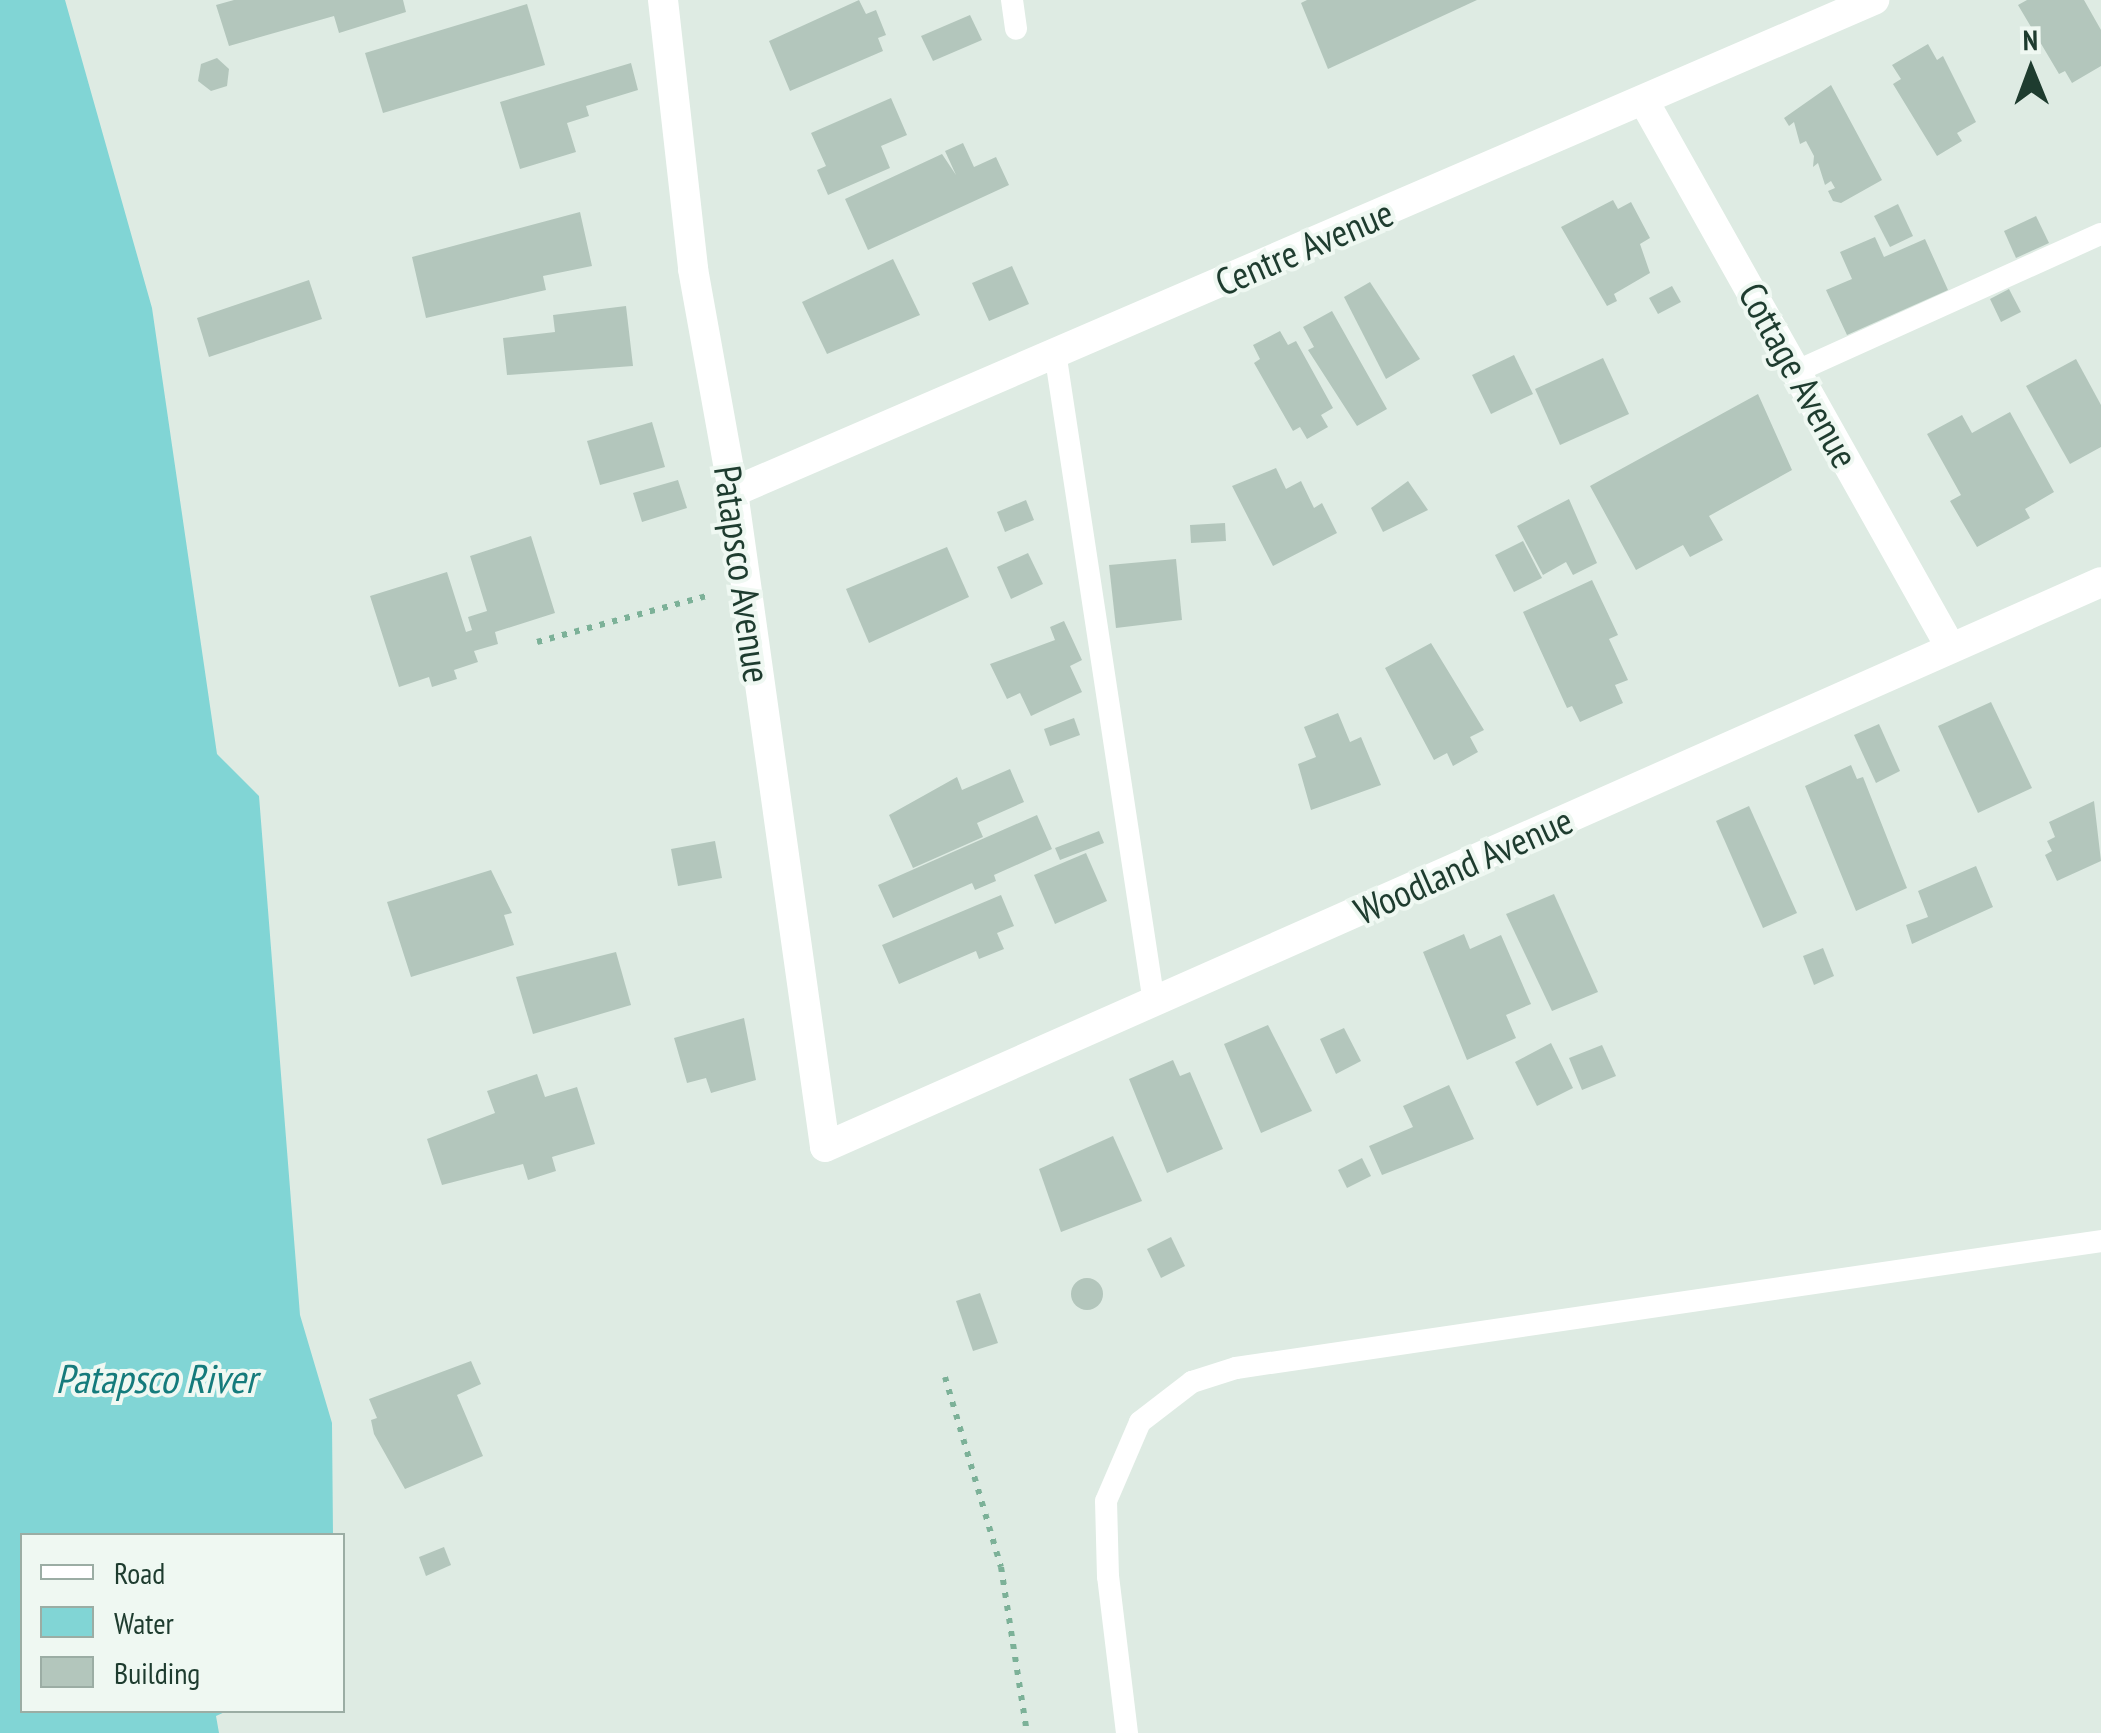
<!DOCTYPE html>
<html>
<head>
<meta charset="utf-8">
<style>
	body { margin:0 }
	#map { position:relative; width:2101px; height:1733px; overflow:hidden; background:#deebe3; font-family:"PT Sans Narrow",sans-serif }
	div>[style] { position:absolute }
	[style*='--x'] { left:calc(var(--x)*1px); top:calc(var(--y)*1px); width:calc(var(--w)*1px); rotate:calc(var(--a)*1deg) }
	.water>* { inset:0; background:#81d5d5 }
	.building>* { inset:0; background:#b3c6bc }
	.round { border-radius:50% }
	.path>* { height:6px; margin-top:-3px; transform-origin:0; background:repeating-linear-gradient(90deg,#7cb198 0 5px,transparent 0 13px) }
	.service>* { height:22px; margin:-11px; padding:0 11px; transform-origin:11px; border-radius:11px; background:#fff }
	.minor>* { height:30px; margin:-15px; padding:0 15px; transform-origin:15px; border-radius:15px; background:#fff }
	span { translate:-50% -50%; white-space:nowrap; text-align:center; line-height:1.15; -webkit-text-stroke:8px #eff8f2; paint-order:stroke }
	.street-label { font-size:38px; color:#1e3c2f }
	.water-label { font-size:40px; color:#157b7c; font-style:italic }
	.legend { position:absolute; left:20px; top:1533px; width:325px; height:180px; box-sizing:border-box; background:#eff8f2; border:2px solid #9bada4; margin:0; padding:12px 18px; list-style:none; font-size:30px; color:#1e3c2f }
	.legend li { display:flex; align-items:center; gap:20px; height:50px }
	.legend b { width:50px; border:2px solid #9bada4 }
	.north { position:absolute; left:1981px; top:20px; width:100px; height:100px; -webkit-text-stroke:8px #eff8f2; paint-order:stroke; rotate:359deg; font-size:28px; font-weight:700; line-height:40px; text-align:center; color:#1e3c2f }
	.north::after { content:''; display:block; margin:auto; width:35px; height:45px; background:#1e3c2f; clip-path:polygon(50% 0,100% 100%,50% 72%,0 100%) }
</style>
</head>
<body>
<div id="map">
	<div class="water">
		<div style="clip-path:polygon(0 0,65px 0,152px 308px,217px 754px,259px 796px,300px 1315px,332px 1423px,333px 1535px,22px 1536px,22px 1710px,227px 1711px,216px 1716px,219px 1733px,0 1733px)"></div>
	</div>
	<div class="building">
		<div style="clip-path:polygon(234px 0,403px 0,406px 12px,339px 33px,334px 16px,229px 46px,216px 5px)"></div>
		<div style="clip-path:polygon(859px 0,866px 14px,876px 10px,886px 35px,878px 38px,883px 51px,790px 91px,769px 41px)"></div>
		<div style="clip-path:polygon(1307px 0,1477px 0,1328px 69px,1301px 3px)"></div>
		<div style="clip-path:polygon(2027px 0,2084px 0,2101px 30px,2101px 66px,2072px 83px,2065px 71px,2059px 74px,2018px 5px)"></div>
		<div style="clip-path:polygon(527px 4px,545px 65px,383px 113px,365px 53px)"></div>
		<div style="clip-path:polygon(970px 15px,982px 40px,933px 61px,921px 36px)"></div>
		<div style="clip-path:polygon(1928px 44px,1937px 60px,1943px 56px,1976px 122px,1957px 133px,1962px 141px,1937px 156px,1893px 84px,1901px 79px,1892px 65px)"></div>
		<div style="clip-path:polygon(217px 58px,229px 69px,227px 86px,211px 91px,198px 81px,201px 64px)"></div>
		<div style="clip-path:polygon(631px 63px,638px 90px,586px 106px,589px 116px,567px 123px,576px 152px,520px 169px,500px 102px)"></div>
		<div style="clip-path:polygon(1831px 85px,1882px 180px,1841px 203px,1833px 201px,1828px 191px,1835px 188px,1831px 181px,1825px 185px,1818px 163px,1813px 167px,1814px 156px,1806px 141px,1800px 144px,1794px 122px,1789px 126px,1784px 118px)"></div>
		<div style="clip-path:polygon(891px 98px,907px 135px,881px 146px,890px 168px,828px 195px,817px 170px,826px 166px,811px 133px)"></div>
		<div style="clip-path:polygon(963px 143px,974px 167px,996px 157px,1009px 185px,868px 250px,845px 199px,942px 154px,956px 175px,945px 151px)"></div>
		<div style="clip-path:polygon(1613px 200px,1618px 209px,1631px 202px,1650px 238px,1640px 244px,1650px 273px,1614px 294px,1617px 301px,1607px 306px,1561px 227px)"></div>
		<div style="clip-path:polygon(1898px 204px,1913px 236px,1890px 247px,1874px 216px)"></div>
		<div style="clip-path:polygon(580px 212px,592px 266px,543px 276px,546px 290px,426px 318px,412px 257px)"></div>
		<div style="clip-path:polygon(2036px 216px,2049px 243px,2016px 258px,2004px 231px)"></div>
		<div style="clip-path:polygon(1875px 237px,1884px 257px,1925px 239px,1948px 290px,1847px 335px,1826px 290px,1852px 279px,1840px 252px)"></div>
		<div style="clip-path:polygon(893px 259px,920px 315px,827px 354px,802px 302px)"></div>
		<div style="clip-path:polygon(1012px 266px,1029px 304px,989px 321px,972px 283px)"></div>
		<div style="clip-path:polygon(309px 280px,322px 319px,209px 357px,197px 318px)"></div>
		<div style="clip-path:polygon(1370px 282px,1420px 359px,1386px 379px,1344px 297px)"></div>
		<div style="clip-path:polygon(1672px 286px,1681px 302px,1658px 314px,1649px 298px)"></div>
		<div style="clip-path:polygon(2009px 289px,2021px 312px,2001px 322px,1990px 299px)"></div>
		<div style="clip-path:polygon(626px 306px,633px 366px,507px 375px,503px 338px,555px 332px,553px 315px)"></div>
		<div style="clip-path:polygon(1332px 311px,1387px 409px,1357px 426px,1308px 350px,1314px 347px,1303px 327px)"></div>
		<div style="clip-path:polygon(1280px 331px,1288px 345px,1296px 341px,1333px 408px,1321px 415px,1328px 427px,1307px 439px,1300px 427px,1293px 431px,1254px 363px,1260px 359px,1253px 345px)"></div>
		<div style="clip-path:polygon(1514px 355px,1533px 394px,1491px 414px,1472px 375px)"></div>
		<div style="clip-path:polygon(1603px 358px,1629px 414px,1560px 445px,1535px 389px)"></div>
		<div style="clip-path:polygon(2076px 359px,2101px 405px,2101px 447px,2070px 464px,2026px 386px)"></div>
		<div style="clip-path:polygon(1758px 394px,1792px 470px,1709px 516px,1723px 540px,1690px 557px,1683px 545px,1636px 570px,1590px 486px)"></div>
		<div style="clip-path:polygon(2010px 412px,2054px 492px,2025px 509px,2030px 518px,1977px 547px,1950px 501px,1961px 495px,1927px 434px,1962px 415px,1972px 433px)"></div>
		<div style="clip-path:polygon(652px 422px,665px 467px,600px 485px,587px 441px)"></div>
		<div style="clip-path:polygon(1276px 468px,1286px 489px,1301px 481px,1314px 508px,1322px 503px,1337px 533px,1273px 566px,1232px 486px)"></div>
		<div style="clip-path:polygon(678px 480px,687px 508px,642px 522px,633px 493px)"></div>
		<div style="clip-path:polygon(1408px 481px,1428px 510px,1383px 532px,1371px 508px)"></div>
		<div style="clip-path:polygon(1569px 499px,1597px 563px,1573px 575px,1566px 562px,1543px 575px,1517px 526px)"></div>
		<div style="clip-path:polygon(1026px 500px,1034px 520px,1005px 532px,997px 512px)"></div>
		<div style="clip-path:polygon(1225px 523px,1226px 541px,1191px 543px,1190px 525px)"></div>
		<div style="clip-path:polygon(531px 536px,555px 613px,495px 632px,498px 644px,474px 651px,478px 662px,454px 670px,457px 679px,432px 687px,429px 677px,399px 687px,370px 596px,447px 572px,466px 632px,472px 630px,468px 617px,487px 611px,470px 556px)"></div>
		<div style="clip-path:polygon(1523px 541px,1542px 578px,1514px 592px,1495px 555px)"></div>
		<div style="clip-path:polygon(947px 547px,969px 597px,869px 643px,846px 589px)"></div>
		<div style="clip-path:polygon(1028px 553px,1043px 584px,1011px 599px,997px 567px)"></div>
		<div style="clip-path:polygon(1176px 559px,1182px 620px,1116px 628px,1109px 565px)"></div>
		<div style="clip-path:polygon(1592px 580px,1618px 635px,1609px 639px,1628px 680px,1615px 685px,1623px 703px,1580px 722px,1572px 706px,1567px 708px,1523px 612px)"></div>
		<div style="clip-path:polygon(1064px 621px,1082px 660px,1070px 666px,1082px 692px,1031px 716px,1020px 693px,1007px 699px,990px 664px,1055px 640px,1050px 627px)"></div>
		<div style="clip-path:polygon(1431px 643px,1484px 730px,1470px 737px,1478px 752px,1453px 766px,1447px 753px,1434px 760px,1385px 668px)"></div>
		<div style="clip-path:polygon(1991px 702px,2032px 788px,1978px 813px,1938px 726px)"></div>
		<div style="clip-path:polygon(1338px 713px,1350px 742px,1361px 737px,1381px 785px,1311px 810px,1298px 764px,1316px 757px,1304px 727px)"></div>
		<div style="clip-path:polygon(1074px 718px,1080px 735px,1050px 746px,1044px 729px)"></div>
		<div style="clip-path:polygon(1879px 724px,1900px 771px,1876px 783px,1854px 735px)"></div>
		<div style="clip-path:polygon(1851px 765px,1857px 779px,1863px 777px,1907px 888px,1856px 911px,1805px 786px)"></div>
		<div style="clip-path:polygon(1010px 769px,1024px 802px,977px 823px,983px 837px,913px 868px,889px 815px,957px 777px,962px 790px)"></div>
		<div style="clip-path:polygon(2094px 801px,2101px 861px,2057px 881px,2045px 855px,2052px 851px,2047px 841px,2055px 837px,2049px 822px)"></div>
		<div style="clip-path:polygon(1749px 806px,1797px 913px,1763px 928px,1716px 821px)"></div>
		<div style="clip-path:polygon(1037px 815px,1052px 849px,994px 875px,996px 881px,975px 890px,972px 883px,893px 918px,878px 885px)"></div>
		<div style="clip-path:polygon(1099px 831px,1104px 843px,1060px 860px,1055px 848px)"></div>
		<div style="clip-path:polygon(715px 841px,722px 878px,678px 886px,671px 849px)"></div>
		<div style="clip-path:polygon(1086px 853px,1107px 901px,1055px 924px,1034px 875px)"></div>
		<div style="clip-path:polygon(1976px 866px,1993px 907px,1912px 944px,1906px 925px,1928px 917px,1918px 891px)"></div>
		<div style="clip-path:polygon(491px 870px,512px 913px,504px 915px,514px 945px,411px 977px,387px 902px)"></div>
		<div style="clip-path:polygon(1554px 894px,1598px 992px,1552px 1011px,1506px 914px)"></div>
		<div style="clip-path:polygon(1001px 895px,1014px 926px,997px 933px,1004px 949px,979px 959px,976px 951px,899px 984px,882px 945px)"></div>
		<div style="clip-path:polygon(1464px 934px,1470px 949px,1501px 935px,1531px 1004px,1506px 1015px,1516px 1038px,1467px 1060px,1423px 952px)"></div>
		<div style="clip-path:polygon(1823px 948px,1834px 976px,1814px 985px,1803px 956px)"></div>
		<div style="clip-path:polygon(616px 952px,631px 1005px,533px 1034px,516px 977px)"></div>
		<div style="clip-path:polygon(744px 1018px,756px 1080px,711px 1093px,706px 1078px,687px 1083px,674px 1038px)"></div>
		<div style="clip-path:polygon(1268px 1025px,1312px 1111px,1261px 1133px,1224px 1044px)"></div>
		<div style="clip-path:polygon(1344px 1028px,1361px 1061px,1336px 1074px,1320px 1039px)"></div>
		<div style="clip-path:polygon(1551px 1043px,1573px 1088px,1537px 1106px,1515px 1062px)"></div>
		<div style="clip-path:polygon(1602px 1045px,1616px 1076px,1582px 1090px,1569px 1058px)"></div>
		<div style="clip-path:polygon(1173px 1060px,1180px 1076px,1190px 1072px,1223px 1149px,1167px 1173px,1129px 1079px)"></div>
		<div style="clip-path:polygon(537px 1074px,545px 1097px,577px 1087px,595px 1144px,552px 1157px,556px 1171px,528px 1180px,523px 1164px,442px 1185px,427px 1139px,495px 1113px,487px 1091px)"></div>
		<div style="clip-path:polygon(1449px 1085px,1474px 1139px,1382px 1175px,1369px 1146px,1413px 1127px,1403px 1106px)"></div>
		<div style="clip-path:polygon(1113px 1136px,1142px 1201px,1061px 1232px,1039px 1169px)"></div>
		<div style="clip-path:polygon(1362px 1158px,1371px 1176px,1347px 1188px,1338px 1170px)"></div>
		<div style="clip-path:polygon(1171px 1237px,1185px 1266px,1161px 1278px,1147px 1249px)"></div>
		<div class="round" style="left:1071px;top:1278px;width:32px;height:32px"></div>
		<div style="clip-path:polygon(980px 1293px,998px 1343px,973px 1351px,956px 1301px)"></div>
		<div style="clip-path:polygon(471px 1361px,481px 1384px,457px 1395px,483px 1456px,405px 1489px,374px 1434px,371px 1420px,377px 1418px,369px 1399px)"></div>
		<div style="clip-path:polygon(444px 1547px,451px 1565px,426px 1576px,419px 1557px)"></div>
	</div>
	<div class="path">
		<div style="--x:537;--y:642;--w:179;--a:-15.2"></div>
		<div style="--x:945;--y:1377;--w:198;--a:73.6"></div>
		<div style="--x:1001;--y:1567;--w:168;--a:81.1"></div>
	</div>
	<div class="service">
		<div style="--x:1012;--y:0;--w:29;--a:82"></div>
		<div style="--x:1055;--y:352;--w:658;--a:81.35"></div>
		<div style="--x:1797;--y:371;--w:333;--a:-24.3"></div>
		<div style="--x:1127;--y:1733;--w:157;--a:-96.9"></div>
		<div style="--x:1108;--y:1577;--w:76;--a:-91.5"></div>
		<div style="--x:1106;--y:1501;--w:86;--a:-66.7"></div>
		<div style="--x:1140;--y:1422;--w:66;--a:-37.6"></div>
		<div style="--x:1192;--y:1382;--w:46;--a:-17.7"></div>
		<div style="--x:1236;--y:1368;--w:874;--a:-8.35"></div>
	</div>
	<div class="minor">
		<div style="--x:663;--y:0;--w:271;--a:83.6"></div>
		<div style="--x:693;--y:269;--w:227;--a:79.8"></div>
		<div style="--x:733;--y:492;--w:661;--a:82"></div>
		<div style="--x:825;--y:1147;--w:1395;--a:-23.88"></div>
		<div style="--x:1645;--y:103;--w:625;--a:60.69"></div>
		<div style="--x:733;--y:492;--w:1243;--a:-23.33"></div>
	</div>
	<div class="street-label">
		<span style="left:1304px;top:247px;rotate:-23deg">Centre Avenue</span>
		<span style="left:1799px;top:375px;rotate:61deg">Cottage Avenue</span>
		<span style="left:743px;top:574px;rotate:82deg">Patapsco Avenue</span>
		<span style="left:1463px;top:865px;rotate:-24deg">Woodland Avenue</span>
	</div>
	<div class="water-label">
		<span style="left:156px;top:1378px">Patapsco River</span>
	</div>
	<ul class="legend">
	<li><b style="height:12px;background:#fff"></b>Road</li>
	<li><b style="height:28px;background:#81d5d5"></b>Water</li>
	<li><b style="height:28px;background:#b3c6bc"></b>Building</li>
	</ul>
	<div class="north">N</div>
</div>
</body>
</html>
